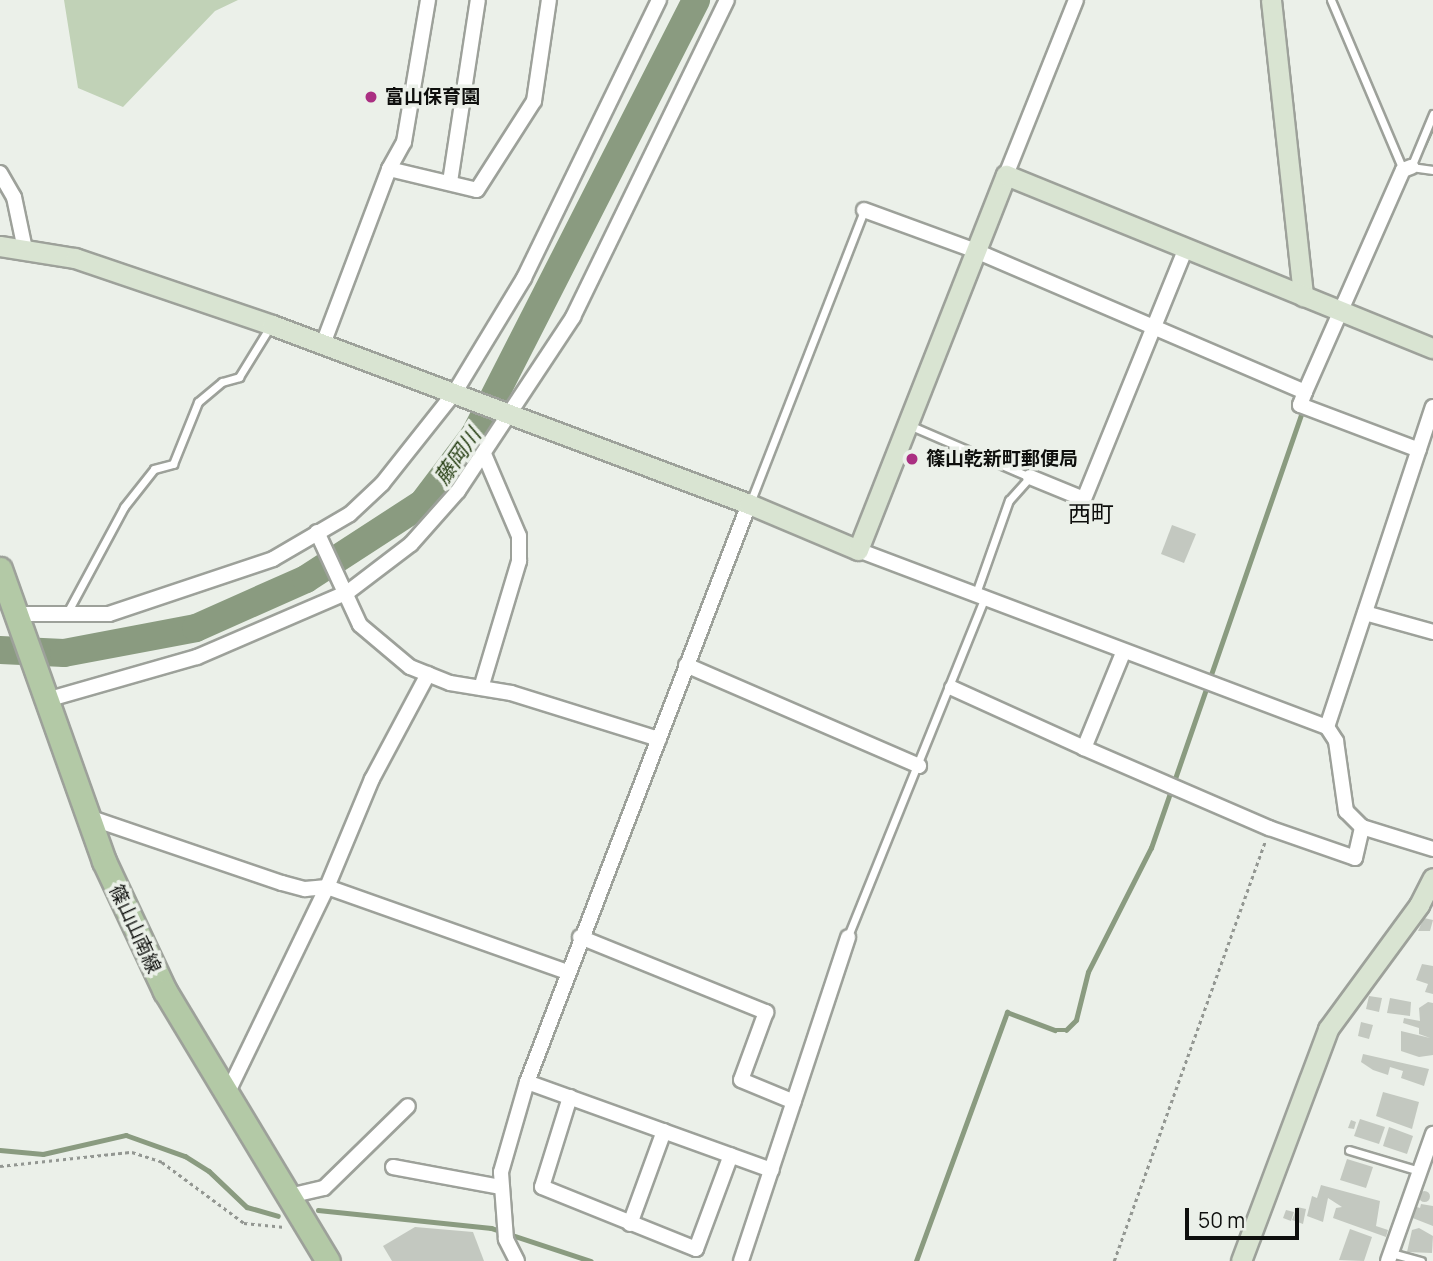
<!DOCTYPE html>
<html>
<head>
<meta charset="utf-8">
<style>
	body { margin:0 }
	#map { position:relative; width:1433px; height:1261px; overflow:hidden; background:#ebf0e9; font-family:Manrope,"Noto Sans JP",sans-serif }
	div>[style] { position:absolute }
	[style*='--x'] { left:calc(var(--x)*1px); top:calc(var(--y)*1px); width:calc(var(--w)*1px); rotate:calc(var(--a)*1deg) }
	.green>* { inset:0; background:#c1d2b7 }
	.stream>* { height:4.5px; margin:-2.25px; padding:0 2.25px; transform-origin:2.25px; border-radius:2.25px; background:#8a9b80 }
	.river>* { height:28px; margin:-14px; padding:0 14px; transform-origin:14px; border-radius:14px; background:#8a9b80 }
	.building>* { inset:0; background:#c3c8c0 }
	.round { border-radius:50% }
	.path>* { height:2.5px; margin-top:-1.25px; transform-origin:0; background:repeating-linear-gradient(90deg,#939792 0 3.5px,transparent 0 7px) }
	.roads { filter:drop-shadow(2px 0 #9da19a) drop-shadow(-2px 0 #9da19a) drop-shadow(0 2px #9da19a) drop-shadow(0 -2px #9da19a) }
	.lane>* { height:7px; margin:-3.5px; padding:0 3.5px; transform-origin:3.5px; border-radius:3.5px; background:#fff }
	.street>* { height:14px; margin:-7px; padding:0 7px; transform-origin:7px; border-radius:7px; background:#fff }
	.secondary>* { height:19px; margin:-9.5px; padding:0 9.5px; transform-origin:9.5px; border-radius:9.5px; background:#d9e4d2 }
	.primary>* { height:23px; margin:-11.5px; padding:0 11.5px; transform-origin:11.5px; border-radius:11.5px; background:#b3c9a6 }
	.dots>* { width:19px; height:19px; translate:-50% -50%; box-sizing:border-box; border:4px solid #ebf0e9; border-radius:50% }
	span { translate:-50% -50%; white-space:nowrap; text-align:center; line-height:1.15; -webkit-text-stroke:7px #ebf0e9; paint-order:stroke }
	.poi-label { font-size:19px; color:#0e0f0d; font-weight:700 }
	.left { translate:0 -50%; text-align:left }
	.street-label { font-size:19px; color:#0e0f0d }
	.water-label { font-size:21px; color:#253d12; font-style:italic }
	.quarter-label { font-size:23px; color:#0e0f0d }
	.scale { position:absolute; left:1185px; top:1208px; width:114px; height:32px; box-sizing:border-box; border:4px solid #0e0f0d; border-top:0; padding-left:9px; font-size:21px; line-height:24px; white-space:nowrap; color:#0e0f0d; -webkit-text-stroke:5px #ebf0e9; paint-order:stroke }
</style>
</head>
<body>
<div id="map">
	<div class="green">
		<div style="clip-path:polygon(64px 0,238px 0,215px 11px,123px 107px,78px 88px)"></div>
	</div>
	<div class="stream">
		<div style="--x:1423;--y:147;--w:23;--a:-65"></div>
		<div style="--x:0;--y:1150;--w:43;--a:5.3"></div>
		<div style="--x:43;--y:1154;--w:85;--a:-12.9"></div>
		<div style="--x:126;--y:1135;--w:63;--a:19.6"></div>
		<div style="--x:185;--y:1156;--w:28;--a:32"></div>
		<div style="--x:209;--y:1171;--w:52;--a:43.5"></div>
		<div style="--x:247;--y:1207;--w:32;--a:16"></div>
		<div style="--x:318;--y:1210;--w:174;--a:5.9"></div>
		<div style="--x:491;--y:1228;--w:105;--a:18.3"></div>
		<div style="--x:916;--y:1261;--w:265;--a:-69.9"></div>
		<div style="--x:1007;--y:1012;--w:51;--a:20.6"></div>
		<div style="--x:1055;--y:1030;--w:11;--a:0"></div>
		<div style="--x:1066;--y:1030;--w:14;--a:-45"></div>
		<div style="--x:1076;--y:1020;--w:49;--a:-76"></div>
		<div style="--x:1088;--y:972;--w:139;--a:-63.1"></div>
		<div style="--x:1151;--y:848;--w:466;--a:-70.9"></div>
	</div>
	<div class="river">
		<div style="--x:0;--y:650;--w:64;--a:2.7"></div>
		<div style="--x:64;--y:653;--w:134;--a:-10.7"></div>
		<div style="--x:196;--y:628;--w:120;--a:-24"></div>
		<div style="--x:306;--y:579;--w:140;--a:-33"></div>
		<div style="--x:423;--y:503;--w:86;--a:-53"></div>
		<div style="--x:475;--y:434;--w:487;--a:-63"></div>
	</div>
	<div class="building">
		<div style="clip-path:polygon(1172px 525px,1196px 534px,1184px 563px,1161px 554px)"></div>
		<div style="clip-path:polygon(1424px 918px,1433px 920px,1430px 931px,1418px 931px)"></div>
		<div style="clip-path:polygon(1422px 964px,1433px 966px,1433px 994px,1425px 992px,1428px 984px,1416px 980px)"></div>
		<div style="clip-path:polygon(1369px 996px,1382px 998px,1379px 1012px,1366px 1009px)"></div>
		<div style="clip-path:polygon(1390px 998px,1411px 1002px,1410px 1016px,1387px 1013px)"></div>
		<div style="clip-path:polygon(1428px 1002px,1433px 1003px,1433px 1055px,1419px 1057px,1401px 1051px,1401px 1031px,1430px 1038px,1419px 1034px,1419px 1028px,1403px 1023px,1404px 1018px,1420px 1021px,1419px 1008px)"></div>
		<div style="clip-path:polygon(1361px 1022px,1373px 1025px,1369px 1039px,1358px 1036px)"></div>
		<div style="clip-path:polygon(1363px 1054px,1429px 1069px,1424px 1086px,1401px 1078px,1403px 1071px,1390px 1067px,1388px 1075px,1373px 1070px,1361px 1062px)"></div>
		<div style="clip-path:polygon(1383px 1092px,1419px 1102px,1412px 1129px,1376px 1116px)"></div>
		<div style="clip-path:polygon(1360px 1119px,1385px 1127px,1379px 1144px,1354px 1136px)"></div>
		<div style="clip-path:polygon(1351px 1120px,1356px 1122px,1354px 1129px,1348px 1128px)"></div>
		<div style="clip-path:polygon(1389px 1127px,1413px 1136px,1407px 1154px,1383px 1146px)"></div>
		<div style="clip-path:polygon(1347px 1159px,1373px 1167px,1366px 1188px,1340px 1180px)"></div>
		<div style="clip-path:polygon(1321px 1185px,1380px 1201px,1376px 1226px,1388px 1230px,1386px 1237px,1333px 1218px,1336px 1208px,1342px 1207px,1328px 1198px,1323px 1222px,1307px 1216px,1312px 1196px,1317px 1198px)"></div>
		<div class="round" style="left:1418.5px;top:1190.5px;width:11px;height:11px"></div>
		<div style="clip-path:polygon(1421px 1204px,1433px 1206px,1433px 1226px,1410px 1217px,1414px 1206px,1420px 1208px)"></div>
		<div style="clip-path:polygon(1297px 1207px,1306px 1209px,1303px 1224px,1292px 1220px)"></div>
		<div style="clip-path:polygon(1286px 1210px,1294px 1212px,1291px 1221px,1283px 1218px)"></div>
		<div style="clip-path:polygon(415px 1227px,473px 1232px,484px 1261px,392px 1261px,383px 1246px)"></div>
		<div style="clip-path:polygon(1419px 1228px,1433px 1236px,1432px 1253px,1407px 1252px,1412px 1230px)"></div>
		<div style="clip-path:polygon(1350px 1229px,1372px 1237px,1364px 1261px,1339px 1260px)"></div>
	</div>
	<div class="path">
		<div style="--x:0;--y:1166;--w:133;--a:-6.1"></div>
		<div style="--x:132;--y:1152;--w:32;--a:18"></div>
		<div style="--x:162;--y:1162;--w:102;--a:36.6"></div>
		<div style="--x:244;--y:1223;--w:41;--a:5.6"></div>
		<div style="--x:1114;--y:1261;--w:446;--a:-70.2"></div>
	</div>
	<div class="roads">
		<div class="lane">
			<div style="--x:1331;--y:0;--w:185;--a:67"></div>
			<div style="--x:1433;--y:114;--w:57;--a:112.5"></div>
			<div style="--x:1411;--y:167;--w:22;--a:8"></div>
			<div style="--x:909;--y:425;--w:132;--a:23.3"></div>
			<div style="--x:1030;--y:477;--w:31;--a:132"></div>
			<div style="--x:1009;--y:500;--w:102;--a:109.5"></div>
			<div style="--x:750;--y:503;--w:314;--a:-68.7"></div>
			<div style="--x:67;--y:613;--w:120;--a:-61.7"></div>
			<div style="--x:124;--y:507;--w:48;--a:-51.7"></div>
			<div style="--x:154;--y:469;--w:20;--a:-15"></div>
			<div style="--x:173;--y:464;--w:67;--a:-68"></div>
			<div style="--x:198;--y:402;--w:31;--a:-40"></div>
			<div style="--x:222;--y:382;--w:18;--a:-16"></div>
			<div style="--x:239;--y:377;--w:61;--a:-58.4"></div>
			<div style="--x:848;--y:936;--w:362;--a:-68"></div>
			<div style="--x:1349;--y:1150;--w:73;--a:16.7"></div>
			<div style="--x:1391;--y:1253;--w:31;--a:15"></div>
		</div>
		<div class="street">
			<div style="--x:389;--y:169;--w:90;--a:13.4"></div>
			<div style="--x:477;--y:190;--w:106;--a:-57.4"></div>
			<div style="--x:534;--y:101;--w:102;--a:-81.6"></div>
			<div style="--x:0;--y:173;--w:28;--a:60"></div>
			<div style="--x:14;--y:197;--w:53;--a:78.1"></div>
			<div style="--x:1006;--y:175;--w:188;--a:-68.2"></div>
			<div style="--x:450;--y:182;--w:184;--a:-81.3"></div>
			<div style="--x:864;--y:210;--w:119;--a:20.1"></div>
			<div style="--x:976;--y:251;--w:358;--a:23.2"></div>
			<div style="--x:1305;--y:392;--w:14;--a:111"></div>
			<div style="--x:1300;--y:405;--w:127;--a:20.7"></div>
			<div style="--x:323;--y:344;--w:187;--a:-69.3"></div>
			<div style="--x:389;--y:169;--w:31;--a:-61"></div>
			<div style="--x:404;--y:142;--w:144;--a:-80.4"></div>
			<div style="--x:1305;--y:392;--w:243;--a:-66.2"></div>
			<div style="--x:1403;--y:170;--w:9;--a:-21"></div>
			<div style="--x:1030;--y:477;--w:58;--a:22.2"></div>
			<div style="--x:1084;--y:499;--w:271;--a:-67.9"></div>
			<div style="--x:317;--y:532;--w:102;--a:65.2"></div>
			<div style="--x:360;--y:625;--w:65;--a:40"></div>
			<div style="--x:410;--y:667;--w:43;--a:21.8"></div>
			<div style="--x:450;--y:683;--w:62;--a:9.3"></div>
			<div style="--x:511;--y:693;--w:155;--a:17.3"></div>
			<div style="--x:858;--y:550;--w:501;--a:20.68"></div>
			<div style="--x:1327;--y:727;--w:17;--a:57"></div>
			<div style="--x:1336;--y:741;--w:71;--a:81.9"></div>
			<div style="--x:1346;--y:811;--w:23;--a:45"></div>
			<div style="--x:1362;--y:827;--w:74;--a:17.2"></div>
			<div style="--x:1365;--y:613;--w:71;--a:15.6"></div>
			<div style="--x:16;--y:614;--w:93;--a:0"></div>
			<div style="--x:109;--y:614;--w:173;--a:-18.5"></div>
			<div style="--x:273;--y:559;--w:89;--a:-30.3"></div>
			<div style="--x:350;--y:514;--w:44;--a:-43.2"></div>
			<div style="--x:382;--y:484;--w:117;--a:-51.6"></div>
			<div style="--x:455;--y:392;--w:133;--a:-58.8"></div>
			<div style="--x:524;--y:278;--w:309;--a:-64.1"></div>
			<div style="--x:1123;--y:653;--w:103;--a:112.3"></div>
			<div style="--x:1084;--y:748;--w:202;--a:23.4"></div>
			<div style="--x:1269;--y:828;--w:91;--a:19.2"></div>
			<div style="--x:1355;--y:858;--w:32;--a:-77"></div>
			<div style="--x:686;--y:665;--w:254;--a:23.4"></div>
			<div style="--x:481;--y:688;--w:133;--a:-73.3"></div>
			<div style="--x:519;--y:561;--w:25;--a:-90"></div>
			<div style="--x:519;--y:536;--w:89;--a:-113.1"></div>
			<div style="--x:952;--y:688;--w:145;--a:24.4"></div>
			<div style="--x:46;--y:700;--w:157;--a:-15.9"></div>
			<div style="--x:197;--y:657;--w:164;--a:-23.3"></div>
			<div style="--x:348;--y:592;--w:79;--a:-37.3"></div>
			<div style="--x:411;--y:544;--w:71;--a:-48.4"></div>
			<div style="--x:458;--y:491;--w:209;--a:-56.5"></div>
			<div style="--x:573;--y:317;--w:352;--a:-64.1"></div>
			<div style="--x:1327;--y:727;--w:337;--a:-71.7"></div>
			<div style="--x:88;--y:817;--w:205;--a:18.8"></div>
			<div style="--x:282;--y:883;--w:24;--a:15"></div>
			<div style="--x:305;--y:889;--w:22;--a:-5"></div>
			<div style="--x:327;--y:887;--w:117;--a:-67.4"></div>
			<div style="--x:372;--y:779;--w:119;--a:-61.9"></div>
			<div style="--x:580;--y:937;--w:201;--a:22"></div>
			<div style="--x:766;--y:1012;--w:72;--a:110.2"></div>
			<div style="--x:741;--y:1080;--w:57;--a:22.5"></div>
			<div style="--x:527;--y:1082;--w:260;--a:19.8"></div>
			<div style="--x:227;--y:1094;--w:230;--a:-64.2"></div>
			<div style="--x:327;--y:887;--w:255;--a:19.5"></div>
			<div style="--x:570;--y:1097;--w:94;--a:107.3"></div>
			<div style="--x:542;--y:1187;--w:166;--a:21.9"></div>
			<div style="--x:696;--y:1249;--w:100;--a:-69.6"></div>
			<div style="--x:393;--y:1167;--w:110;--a:10.5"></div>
			<div style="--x:289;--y:1196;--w:36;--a:-13"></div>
			<div style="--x:324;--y:1188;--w:117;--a:-44.3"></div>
			<div style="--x:630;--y:1224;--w:99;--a:-69.9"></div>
			<div style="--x:517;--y:1261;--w:25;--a:-117"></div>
			<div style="--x:506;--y:1239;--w:67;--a:-94.3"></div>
			<div style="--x:501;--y:1172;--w:94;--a:-73.9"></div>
			<div style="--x:527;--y:1082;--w:619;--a:-68.99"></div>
			<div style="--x:741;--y:1261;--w:341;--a:-71.7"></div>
			<div style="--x:1388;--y:1261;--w:135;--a:-70.5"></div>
		</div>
		<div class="secondary">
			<div style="--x:1271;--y:0;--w:298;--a:83.8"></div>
			<div style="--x:0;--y:246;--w:76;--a:9.1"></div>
			<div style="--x:75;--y:258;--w:208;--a:18.8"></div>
			<div style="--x:272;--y:325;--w:509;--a:20.57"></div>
			<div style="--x:749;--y:504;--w:118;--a:22.9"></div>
			<div style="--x:858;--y:550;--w:403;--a:-68.5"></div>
			<div style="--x:1006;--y:175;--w:461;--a:22.1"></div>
			<div style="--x:1241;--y:1261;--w:248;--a:-69.4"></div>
			<div style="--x:1328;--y:1029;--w:154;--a:-53.7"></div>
			<div style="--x:1419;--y:905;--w:30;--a:-63"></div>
		</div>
		<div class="primary">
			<div style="--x:0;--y:569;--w:310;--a:70.4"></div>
			<div style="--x:104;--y:861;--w:144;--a:64.9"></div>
			<div style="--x:165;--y:991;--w:315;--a:58.9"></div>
		</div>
	</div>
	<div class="dots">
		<div style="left:371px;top:97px;background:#aa2f82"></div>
		<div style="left:912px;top:459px;background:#aa2f82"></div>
	</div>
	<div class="poi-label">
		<span class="left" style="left:385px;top:97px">富山保育園</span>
		<span class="left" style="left:926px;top:459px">篠山乾新町郵便局</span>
	</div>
	<div class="street-label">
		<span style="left:135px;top:929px;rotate:65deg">篠山山南線</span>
	</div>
	<div class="water-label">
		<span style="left:457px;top:456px;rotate:-55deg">藤岡川</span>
	</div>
	<div class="quarter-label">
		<span style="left:1091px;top:513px">西町</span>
	</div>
	<div class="scale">50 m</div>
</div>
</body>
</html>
